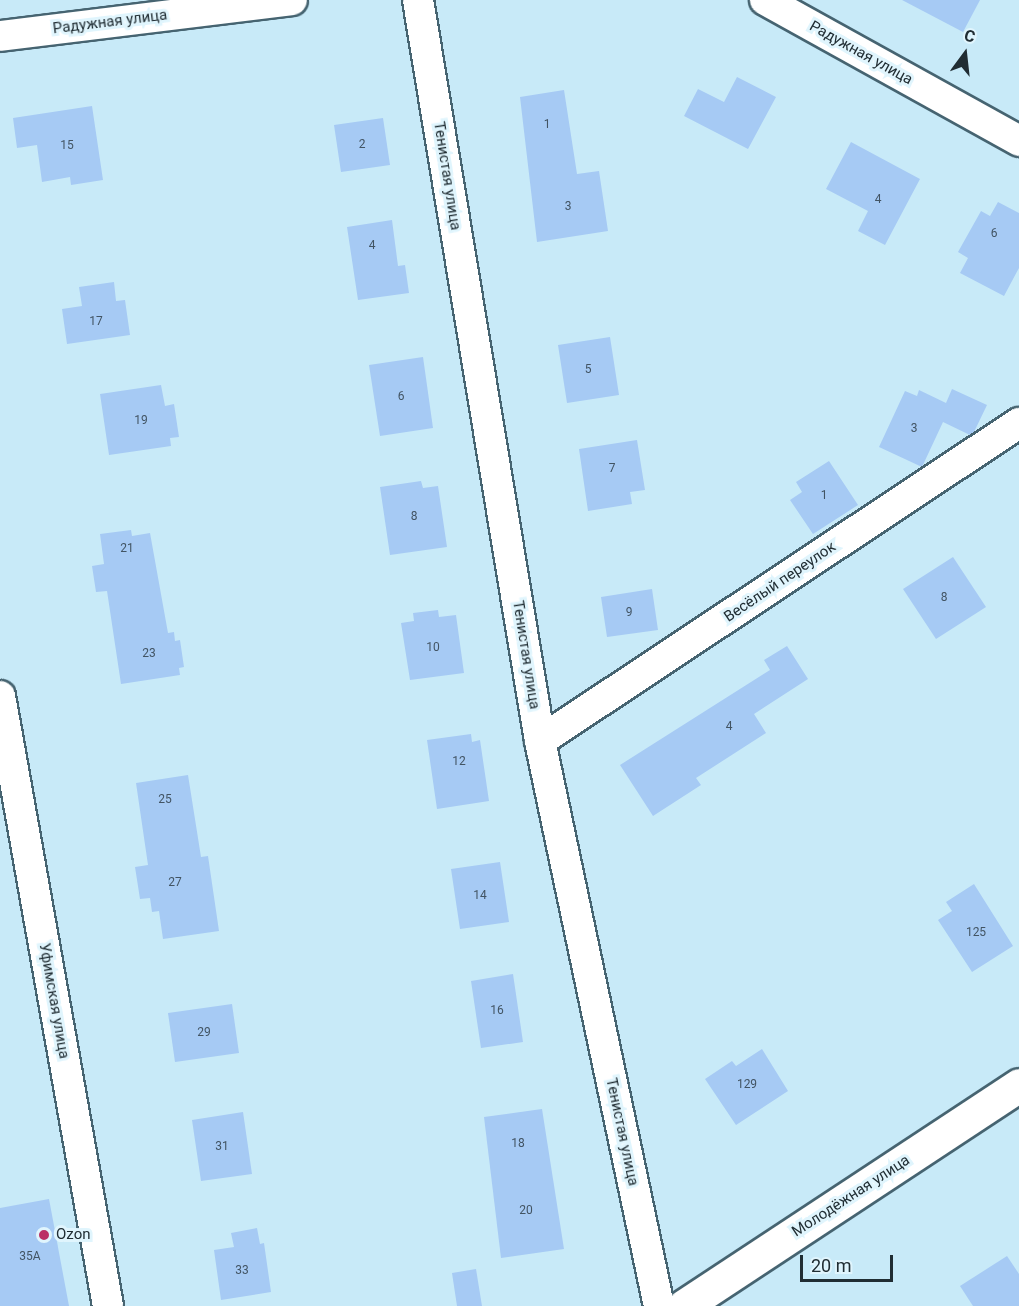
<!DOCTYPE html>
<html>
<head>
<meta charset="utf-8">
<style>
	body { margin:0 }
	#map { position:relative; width:1019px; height:1306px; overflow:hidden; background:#c8eaf8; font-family:Roboto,sans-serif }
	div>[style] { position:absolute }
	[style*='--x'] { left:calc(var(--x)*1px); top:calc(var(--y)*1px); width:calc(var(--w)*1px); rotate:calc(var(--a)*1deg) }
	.building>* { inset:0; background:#a6caf4 }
	.roads { filter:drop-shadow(2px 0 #466471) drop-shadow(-2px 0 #466471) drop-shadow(0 2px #466471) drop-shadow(0 -2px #466471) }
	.minor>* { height:30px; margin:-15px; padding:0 15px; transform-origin:15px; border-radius:15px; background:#fff }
	.tertiary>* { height:33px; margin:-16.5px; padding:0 16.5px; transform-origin:16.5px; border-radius:16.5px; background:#fff }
	.dots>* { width:16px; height:16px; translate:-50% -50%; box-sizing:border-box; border:3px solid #e0f5fd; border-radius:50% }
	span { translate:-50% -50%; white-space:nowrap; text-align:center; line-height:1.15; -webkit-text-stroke:6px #e0f5fd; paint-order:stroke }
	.number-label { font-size:12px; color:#425463 }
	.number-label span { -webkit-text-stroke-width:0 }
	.street-label { font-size:15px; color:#202d33 }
	.poi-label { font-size:15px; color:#202d33 }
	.left { translate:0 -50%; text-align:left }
	.north { position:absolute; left:935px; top:24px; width:60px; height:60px; -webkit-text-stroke:4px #e0f5fd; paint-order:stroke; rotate:15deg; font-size:16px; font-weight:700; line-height:24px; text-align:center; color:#202d33 }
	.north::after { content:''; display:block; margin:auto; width:21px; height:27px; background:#202d33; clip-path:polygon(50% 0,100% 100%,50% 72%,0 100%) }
	.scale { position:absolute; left:800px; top:1255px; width:93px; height:27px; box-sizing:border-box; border:3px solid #202d33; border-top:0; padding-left:8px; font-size:18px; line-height:21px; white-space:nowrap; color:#202d33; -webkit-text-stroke:4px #e0f5fd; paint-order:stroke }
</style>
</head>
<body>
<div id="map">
	<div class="building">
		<div style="clip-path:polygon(902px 0,980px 0,963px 32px)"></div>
		<div style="clip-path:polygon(737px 77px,776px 97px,748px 149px,684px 116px,698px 89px,724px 102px)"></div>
		<div style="clip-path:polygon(564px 90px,577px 174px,599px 171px,608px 231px,537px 242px,520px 97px)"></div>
		<div style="clip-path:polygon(92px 106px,103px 180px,71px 185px,70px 177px,42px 182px,37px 145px,17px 148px,13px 118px)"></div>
		<div style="clip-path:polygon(383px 118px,390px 165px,341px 172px,334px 125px)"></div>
		<div style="clip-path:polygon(851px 142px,920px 179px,885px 245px,858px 231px,868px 211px,826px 189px)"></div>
		<div style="clip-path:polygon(998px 202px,1019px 213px,1019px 268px,1004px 296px,960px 273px,968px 258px,958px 252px,981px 211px,990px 216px)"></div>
		<div style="clip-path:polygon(392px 220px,398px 266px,405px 265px,409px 293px,358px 300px,347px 227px)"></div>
		<div style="clip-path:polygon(114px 282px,116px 301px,125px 300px,130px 335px,67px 344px,62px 309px,82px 306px,79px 287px)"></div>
		<div style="clip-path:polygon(610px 337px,619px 395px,567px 403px,558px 345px)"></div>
		<div style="clip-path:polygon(423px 357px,433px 428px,380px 436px,369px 365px)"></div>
		<div style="clip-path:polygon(161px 385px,165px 406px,174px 404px,179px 437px,170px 438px,171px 446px,109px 455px,100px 394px)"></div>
		<div style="clip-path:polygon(952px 389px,987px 405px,974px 432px,970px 435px,943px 422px,922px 467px,879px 447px,905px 391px,917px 396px,919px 390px,946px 403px)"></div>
		<div style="clip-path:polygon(637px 440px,645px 490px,630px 492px,632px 504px,588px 511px,579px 449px)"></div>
		<div style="clip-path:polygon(829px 461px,858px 505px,813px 534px,790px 500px,802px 492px,796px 482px)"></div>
		<div style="clip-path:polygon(421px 481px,423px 488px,438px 486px,447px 547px,390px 555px,380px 487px)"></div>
		<div style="clip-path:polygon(131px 530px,132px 536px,150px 533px,168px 633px,174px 632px,175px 641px,180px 640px,184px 667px,179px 668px,180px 675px,121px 684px,107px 591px,96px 592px,92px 566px,104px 564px,100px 534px)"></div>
		<div style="clip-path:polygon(953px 557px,986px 607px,936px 639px,903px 589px)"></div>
		<div style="clip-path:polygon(652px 589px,658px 630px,607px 637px,601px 597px)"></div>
		<div style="clip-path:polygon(438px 610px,439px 617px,456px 615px,464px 673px,410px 680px,401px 623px,414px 621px,413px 613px)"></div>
		<div style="clip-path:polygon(787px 646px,808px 679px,754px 714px,766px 733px,696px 778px,701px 785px,653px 816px,620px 765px,770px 670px,764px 660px)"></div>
		<div style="clip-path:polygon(471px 734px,472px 742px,480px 740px,489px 801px,437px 809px,427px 740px)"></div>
		<div style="clip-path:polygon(188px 775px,201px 857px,208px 856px,219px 931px,163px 939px,159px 911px,152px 912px,150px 898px,140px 899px,135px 867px,148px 865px,136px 783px)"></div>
		<div style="clip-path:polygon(500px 862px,509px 922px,460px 929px,451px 869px)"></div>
		<div style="clip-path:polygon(974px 884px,1013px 946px,972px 972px,938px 920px,952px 911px,946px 902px)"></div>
		<div style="clip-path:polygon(513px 974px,523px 1042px,481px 1048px,471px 981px)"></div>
		<div style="clip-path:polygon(232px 1004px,239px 1053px,175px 1062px,168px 1013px)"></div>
		<div style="clip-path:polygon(762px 1049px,788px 1091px,736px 1125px,705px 1079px,732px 1061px,736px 1066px)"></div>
		<div style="clip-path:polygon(542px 1109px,564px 1249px,501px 1258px,484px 1117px)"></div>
		<div style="clip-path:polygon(243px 1112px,252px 1174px,201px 1181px,192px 1120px)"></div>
		<div style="clip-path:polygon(49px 1199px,69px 1306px,0 1306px,0 1208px)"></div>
		<div style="clip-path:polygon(257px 1228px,260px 1244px,264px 1243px,271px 1292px,221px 1300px,214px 1250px,234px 1247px,231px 1233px)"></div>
		<div style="clip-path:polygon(1007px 1256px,1019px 1274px,1019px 1306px,973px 1306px,960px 1286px)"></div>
		<div style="clip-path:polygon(476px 1269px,482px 1306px,457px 1306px,452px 1273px)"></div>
	</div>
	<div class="roads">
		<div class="minor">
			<div style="--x:418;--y:0;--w:751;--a:80.65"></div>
			<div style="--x:540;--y:741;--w:577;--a:78.11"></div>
			<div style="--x:765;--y:0;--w:291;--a:29"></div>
			<div style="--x:0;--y:36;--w:294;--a:-7"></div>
			<div style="--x:0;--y:696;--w:619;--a:79.96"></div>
			<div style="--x:540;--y:741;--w:575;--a:-33.58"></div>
		</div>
		<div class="tertiary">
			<div style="--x:684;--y:1306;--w:401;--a:-33.4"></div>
		</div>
	</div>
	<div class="dots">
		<div style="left:44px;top:1235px;background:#bb2f65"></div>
	</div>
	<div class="number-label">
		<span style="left:547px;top:125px">1</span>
		<span style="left:362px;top:145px">2</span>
		<span style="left:67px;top:146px">15</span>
		<span style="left:878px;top:200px">4</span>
		<span style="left:568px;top:207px">3</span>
		<span style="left:994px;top:234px">6</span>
		<span style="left:372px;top:246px">4</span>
		<span style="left:96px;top:322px">17</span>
		<span style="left:588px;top:370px">5</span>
		<span style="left:401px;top:397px">6</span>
		<span style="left:141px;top:421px">19</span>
		<span style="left:914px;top:429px">3</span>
		<span style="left:612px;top:469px">7</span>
		<span style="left:824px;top:496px">1</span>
		<span style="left:414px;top:517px">8</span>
		<span style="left:127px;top:549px">21</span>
		<span style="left:944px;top:598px">8</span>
		<span style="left:629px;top:613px">9</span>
		<span style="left:433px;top:648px">10</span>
		<span style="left:149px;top:654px">23</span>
		<span style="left:729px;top:727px">4</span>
		<span style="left:459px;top:762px">12</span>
		<span style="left:165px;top:800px">25</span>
		<span style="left:175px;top:883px">27</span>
		<span style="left:480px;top:896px">14</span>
		<span style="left:976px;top:933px">125</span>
		<span style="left:497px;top:1011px">16</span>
		<span style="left:204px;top:1033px">29</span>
		<span style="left:747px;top:1085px">129</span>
		<span style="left:518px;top:1144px">18</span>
		<span style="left:222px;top:1147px">31</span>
		<span style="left:526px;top:1211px">20</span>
		<span style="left:30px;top:1257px">35А</span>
		<span style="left:242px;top:1271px">33</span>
	</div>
	<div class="street-label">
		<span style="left:110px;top:22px;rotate:-7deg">Радужная улица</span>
		<span style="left:861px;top:53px;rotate:29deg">Радужная улица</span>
		<span style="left:447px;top:176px;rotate:81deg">Тенистая улица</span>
		<span style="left:780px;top:582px;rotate:-34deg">Весёлый переулок</span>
		<span style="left:526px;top:655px;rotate:81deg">Тенистая улица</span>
		<span style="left:54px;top:1001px;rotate:80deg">Уфимская улица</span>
		<span style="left:622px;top:1132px;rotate:78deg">Тенистая улица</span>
		<span style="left:851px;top:1196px;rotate:-33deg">Молодёжная улица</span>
	</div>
	<div class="poi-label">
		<span class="left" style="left:56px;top:1235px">Ozon</span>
	</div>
	<div class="north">С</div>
	<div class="scale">20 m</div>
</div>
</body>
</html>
